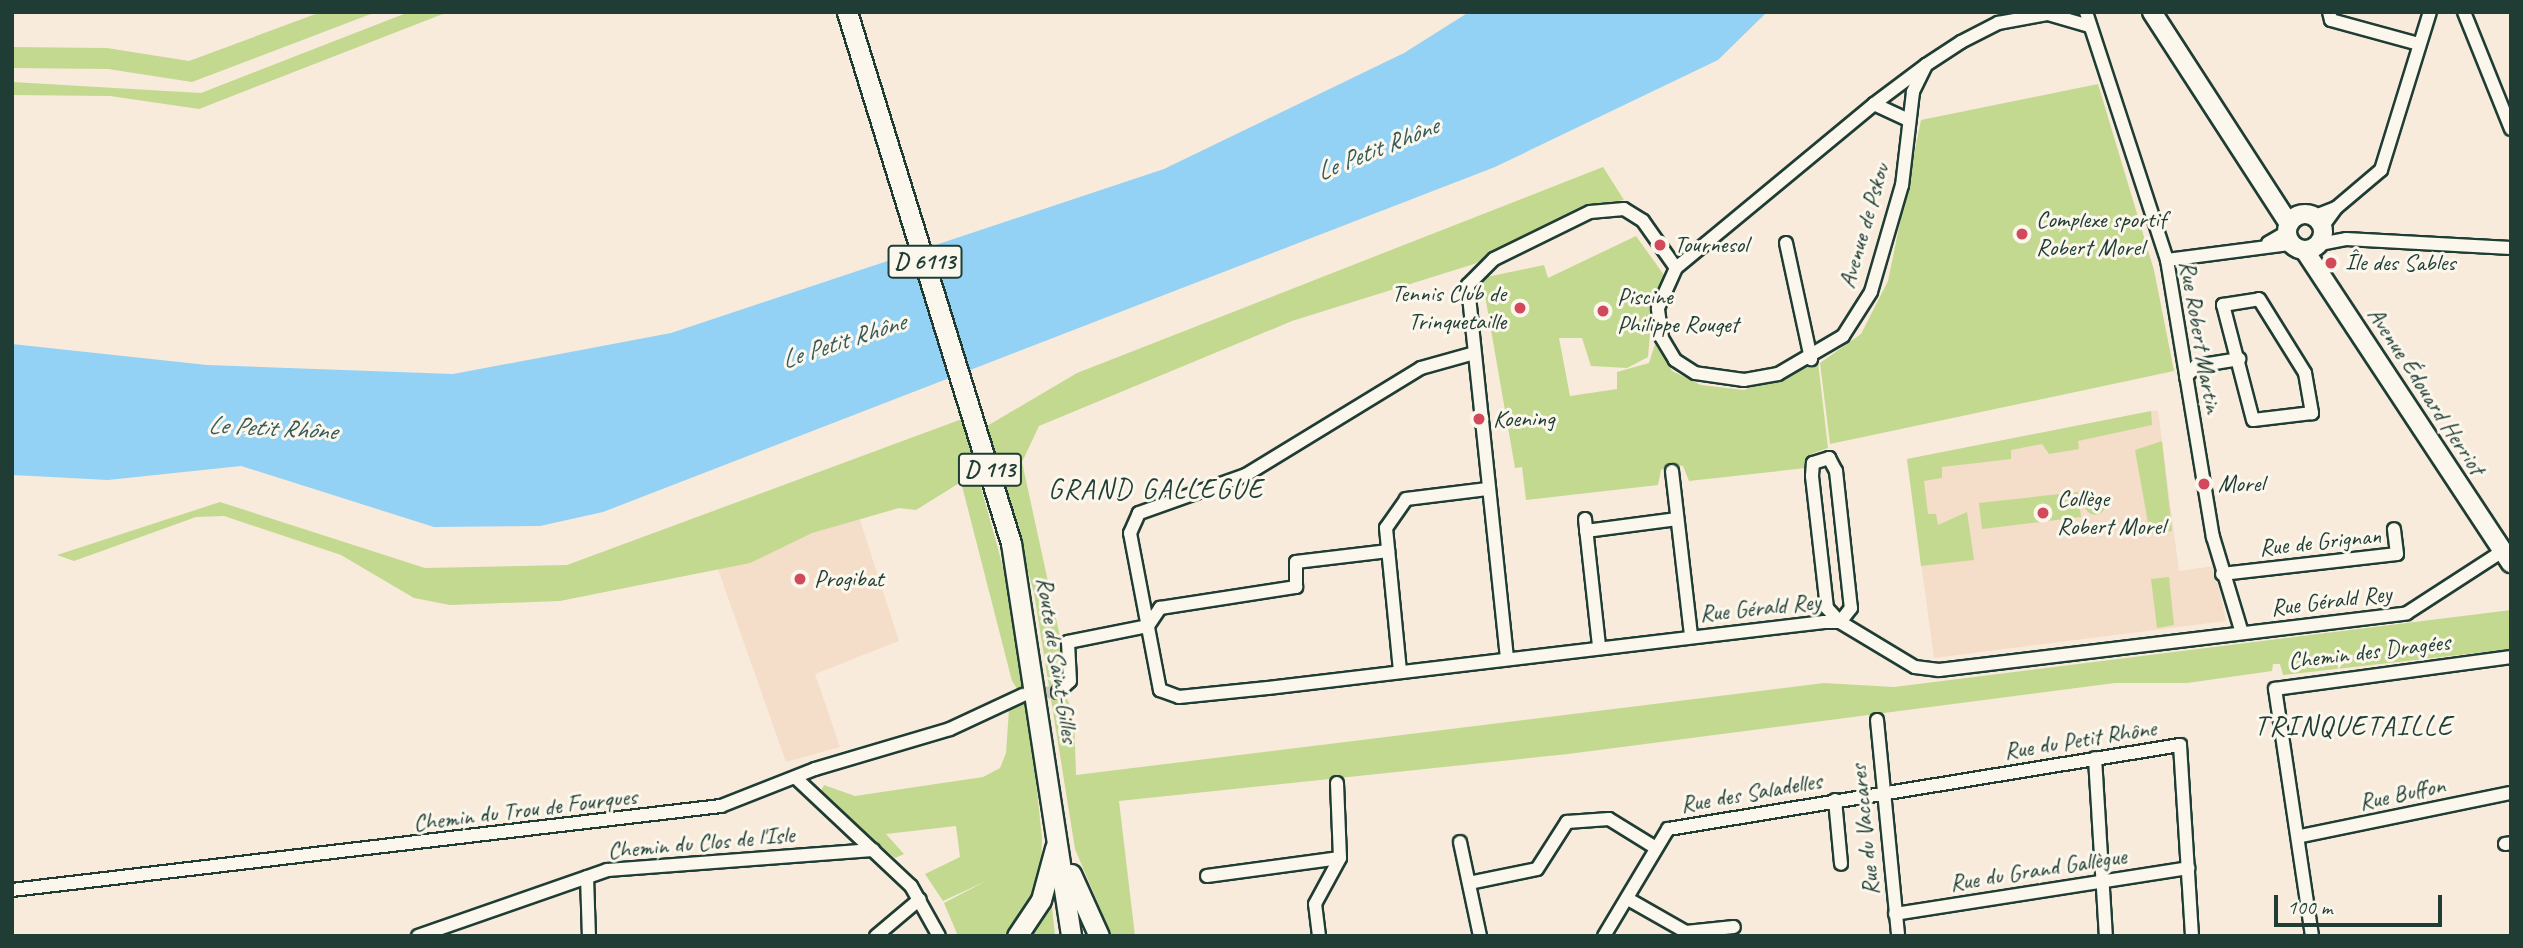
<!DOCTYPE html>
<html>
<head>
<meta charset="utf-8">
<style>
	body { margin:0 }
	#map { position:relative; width:2523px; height:948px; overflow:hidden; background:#f8ebdc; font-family:Caveat,sans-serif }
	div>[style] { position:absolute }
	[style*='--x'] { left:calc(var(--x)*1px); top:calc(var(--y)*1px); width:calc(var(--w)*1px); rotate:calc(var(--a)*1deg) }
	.built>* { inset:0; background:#f4ddc9 }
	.green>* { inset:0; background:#c3d98f }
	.round { border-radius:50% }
	.water>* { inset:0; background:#94d2f5 }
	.street-tunnel>* { height:12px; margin-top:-6px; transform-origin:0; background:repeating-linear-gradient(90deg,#cdc8ba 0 12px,transparent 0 18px) }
	.roads { filter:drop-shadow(2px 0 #1f3d34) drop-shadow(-2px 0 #1f3d34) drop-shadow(0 2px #1f3d34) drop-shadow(0 -2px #1f3d34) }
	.street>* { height:12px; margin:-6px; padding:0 6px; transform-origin:6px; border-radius:6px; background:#fbf7ec }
	.secondary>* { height:18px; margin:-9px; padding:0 9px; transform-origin:9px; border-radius:9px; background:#fbf7ec }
	.secondary>.ring { margin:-9px; padding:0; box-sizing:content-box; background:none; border:18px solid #fbf7ec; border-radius:50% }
	.primary>* { height:19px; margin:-9.5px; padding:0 9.5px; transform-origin:9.5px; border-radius:9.5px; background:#fbf7ec }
	.dots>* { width:19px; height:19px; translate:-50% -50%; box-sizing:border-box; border:4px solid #fbf7ec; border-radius:50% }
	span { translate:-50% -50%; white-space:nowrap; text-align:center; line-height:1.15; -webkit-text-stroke:6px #fbf7ec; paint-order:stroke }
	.shield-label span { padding:2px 5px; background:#fbf7ec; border:2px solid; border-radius:5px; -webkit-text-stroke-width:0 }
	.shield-label { font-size:23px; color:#1f3d34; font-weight:700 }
	.poi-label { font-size:24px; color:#1f3d34 }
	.left { translate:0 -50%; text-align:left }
	.right { translate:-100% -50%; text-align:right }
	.street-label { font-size:24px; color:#1f3d34 }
	.water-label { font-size:26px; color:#365b5b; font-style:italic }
	.quarter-label { font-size:28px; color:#1f3d34; letter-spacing:2px }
	.frame { position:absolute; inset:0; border:14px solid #1f3d34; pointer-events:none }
	.scale { position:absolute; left:2274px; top:895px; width:168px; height:32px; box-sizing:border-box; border:4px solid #1f3d34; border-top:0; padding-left:9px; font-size:21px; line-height:24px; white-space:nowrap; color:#1f3d34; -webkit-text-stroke:5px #fbf7ec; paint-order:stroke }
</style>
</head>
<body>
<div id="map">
	<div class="built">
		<div style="clip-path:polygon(2158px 410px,2179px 571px,2214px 566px,2226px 621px,1934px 658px,1907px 459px)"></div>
		<div style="clip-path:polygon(858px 514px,899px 641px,815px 674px,840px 747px,786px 762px,713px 555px)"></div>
	</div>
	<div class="green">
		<div style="clip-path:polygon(321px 12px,376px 12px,192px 82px,108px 69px,12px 68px,12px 47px,107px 48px,189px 61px)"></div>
		<div style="clip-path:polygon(409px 12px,448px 12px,199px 109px,110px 96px,12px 95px,12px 82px,201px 93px)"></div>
		<div style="clip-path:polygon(2098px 84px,2154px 270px,2174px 371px,1830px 444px,1820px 363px,1861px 334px,1888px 281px,1921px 120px)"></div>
		<div style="clip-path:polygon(1603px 167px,1624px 200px,1587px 206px,1474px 264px,1292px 321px,1039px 426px,1022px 462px,1062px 646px,1064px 693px,1074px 713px,1076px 775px,1824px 683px,1894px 687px,2511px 610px,2511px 649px,2283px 675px,2280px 664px,2273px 664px,2272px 671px,2187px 683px,2115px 683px,1568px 754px,1119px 801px,1135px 936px,1112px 936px,1075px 849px,1034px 593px,987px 426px,1077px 373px)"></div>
		<div style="clip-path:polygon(1636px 236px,1664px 275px,1653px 299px,1648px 357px,1627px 368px,1591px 366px,1582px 338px,1559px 338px,1570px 396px,1617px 389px,1617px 372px,1649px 363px,1655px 344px,1672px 371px,1701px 385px,1744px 390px,1818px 362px,1828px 448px,1811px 454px,1806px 468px,1689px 481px,1683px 466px,1671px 464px,1661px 470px,1658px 485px,1526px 500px,1522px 467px,1515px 468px,1482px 278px,1544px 265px,1548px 278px)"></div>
		<div style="clip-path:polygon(2151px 411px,2152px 425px,2078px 441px,2079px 449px,2049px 454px,2042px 444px,2011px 450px,2011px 459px,1942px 467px,1942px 478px,1924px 481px,1928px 514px,1936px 514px,1938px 525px,1967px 512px,1974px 560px,1921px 566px,1907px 459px)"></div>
		<div style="clip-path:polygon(962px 419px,1005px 574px,1027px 697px,1042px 838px,1041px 872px,1028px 908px,1003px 936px,958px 936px,944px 903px,986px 881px,943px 901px,925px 874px,960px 857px,956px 826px,886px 834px,904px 854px,895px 858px,820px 793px,824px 785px,855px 796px,983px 777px,1000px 768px,1006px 753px,1009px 709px,1023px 698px,1012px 681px,961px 482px,916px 510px,899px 508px,812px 533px,750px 563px,560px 601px,450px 605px,414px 598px,341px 555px,224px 516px,196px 517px,74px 561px,57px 555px,220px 502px,425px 568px,567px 565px)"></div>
		<div style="clip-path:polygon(2162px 441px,2172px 531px,2150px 534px,2135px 450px)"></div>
		<div style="clip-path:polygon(2078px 492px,2081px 517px,1982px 529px,1979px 503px)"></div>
		<div class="round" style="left:2085px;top:495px;width:20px;height:20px"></div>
		<div style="clip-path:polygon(2169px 577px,2174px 625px,2157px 628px,2151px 579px)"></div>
		<div style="clip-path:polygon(1051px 897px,1055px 936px,1023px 936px)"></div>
	</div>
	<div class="water">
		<div style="clip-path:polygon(1469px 12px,1767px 12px,1718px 60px,1495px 167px,603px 512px,540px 526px,434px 527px,241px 466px,108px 480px,12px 475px,12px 344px,207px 365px,453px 374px,671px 333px,1164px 169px,1404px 53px)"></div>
	</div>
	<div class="street-tunnel">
		<div style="--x:1027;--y:694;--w:31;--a:-4"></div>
	</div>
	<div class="roads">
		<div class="street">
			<div style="--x:2086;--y:12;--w:261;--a:71.9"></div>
			<div style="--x:2167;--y:260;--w:281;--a:80.6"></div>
			<div style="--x:2213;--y:537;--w:100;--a:73.2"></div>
			<div style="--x:2329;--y:12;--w:8;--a:76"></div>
			<div style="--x:2331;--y:20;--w:91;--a:15.3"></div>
			<div style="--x:2464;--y:12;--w:126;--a:68.1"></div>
			<div style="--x:1926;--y:65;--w:30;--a:116"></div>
			<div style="--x:1913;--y:92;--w:94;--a:96.7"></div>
			<div style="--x:1902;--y:185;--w:111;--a:106.2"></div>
			<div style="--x:1871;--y:292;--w:52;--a:122.5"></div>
			<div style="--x:1843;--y:336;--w:75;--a:149.7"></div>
			<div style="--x:1778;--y:374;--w:35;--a:170"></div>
			<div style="--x:1744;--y:380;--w:49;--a:-171.9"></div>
			<div style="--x:1695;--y:373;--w:24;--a:-147"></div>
			<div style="--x:1675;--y:360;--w:26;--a:-121"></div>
			<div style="--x:1662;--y:338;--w:30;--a:-98"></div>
			<div style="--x:1658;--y:308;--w:44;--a:-65.8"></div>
			<div style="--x:1676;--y:268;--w:257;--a:-39.6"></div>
			<div style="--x:1874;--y:104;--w:65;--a:-36.9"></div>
			<div style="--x:1926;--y:65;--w:42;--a:-33.3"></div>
			<div style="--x:1961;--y:42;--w:42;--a:-27.2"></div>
			<div style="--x:1998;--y:23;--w:51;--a:-10.2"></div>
			<div style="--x:2048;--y:14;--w:43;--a:16.3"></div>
			<div style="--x:1874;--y:104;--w:38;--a:25"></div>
			<div style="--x:2336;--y:208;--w:59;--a:-40.2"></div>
			<div style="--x:2381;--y:170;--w:165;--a:-72.8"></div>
			<div style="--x:2315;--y:216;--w:22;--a:-21"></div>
			<div style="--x:2336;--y:208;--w:22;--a:126"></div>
			<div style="--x:1786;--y:243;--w:119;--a:77.8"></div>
			<div style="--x:2268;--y:243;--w:22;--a:-30"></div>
			<div style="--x:2320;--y:244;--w:26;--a:-11"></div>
			<div style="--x:2346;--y:239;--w:165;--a:3.1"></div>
			<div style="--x:2167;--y:260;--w:125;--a:-7.4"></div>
			<div style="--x:2259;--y:299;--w:87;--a:58.1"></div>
			<div style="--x:2305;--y:373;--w:41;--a:80.1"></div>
			<div style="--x:2312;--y:413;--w:59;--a:173.2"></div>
			<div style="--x:2253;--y:420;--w:119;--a:-104.6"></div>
			<div style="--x:2223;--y:305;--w:36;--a:-9"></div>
			<div style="--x:1471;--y:354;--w:52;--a:164.4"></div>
			<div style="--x:1421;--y:368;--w:205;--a:148.6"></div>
			<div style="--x:1246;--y:475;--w:114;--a:160.4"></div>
			<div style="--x:1139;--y:513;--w:22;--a:114"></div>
			<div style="--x:1130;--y:533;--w:160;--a:79.2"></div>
			<div style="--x:1160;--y:690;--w:20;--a:20"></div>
			<div style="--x:1179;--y:697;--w:89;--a:-5.8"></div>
			<div style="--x:1268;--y:688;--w:560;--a:-6.77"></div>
			<div style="--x:1824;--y:622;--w:16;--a:0"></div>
			<div style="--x:1840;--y:622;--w:87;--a:31"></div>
			<div style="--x:1915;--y:667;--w:24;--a:7"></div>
			<div style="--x:1939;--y:670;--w:471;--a:-6.9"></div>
			<div style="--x:2407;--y:613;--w:114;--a:-32.9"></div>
			<div style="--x:2186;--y:377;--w:15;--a:-48"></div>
			<div style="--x:2196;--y:366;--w:44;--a:-9.2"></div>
			<div style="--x:1829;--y:458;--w:15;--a:62"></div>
			<div style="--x:1836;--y:471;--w:138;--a:83.8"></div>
			<div style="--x:1851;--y:608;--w:18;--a:128"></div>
			<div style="--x:1840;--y:622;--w:19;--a:-133"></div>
			<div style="--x:1827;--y:608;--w:133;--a:-96.5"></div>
			<div style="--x:1812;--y:476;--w:13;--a:-86"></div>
			<div style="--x:1813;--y:463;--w:17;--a:-17"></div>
			<div style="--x:1672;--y:471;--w:166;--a:83.4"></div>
			<div style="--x:1585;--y:519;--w:128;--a:83.7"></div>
			<div style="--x:1586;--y:531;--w:92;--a:-7.5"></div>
			<div style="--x:2222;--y:574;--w:176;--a:-6.5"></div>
			<div style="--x:2397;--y:554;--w:25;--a:-97"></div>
			<div style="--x:1507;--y:658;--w:375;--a:-96"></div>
			<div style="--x:1468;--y:285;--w:37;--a:-45"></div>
			<div style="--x:1494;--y:259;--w:107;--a:-26.1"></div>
			<div style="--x:1590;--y:212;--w:34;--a:-5"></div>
			<div style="--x:1624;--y:209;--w:22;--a:32"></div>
			<div style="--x:1643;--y:221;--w:57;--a:54.9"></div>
			<div style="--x:1400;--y:671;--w:144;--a:-95.6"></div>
			<div style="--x:1386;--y:528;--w:35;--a:-55"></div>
			<div style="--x:1406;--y:499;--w:82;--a:-7"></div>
			<div style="--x:1058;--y:692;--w:16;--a:-43"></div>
			<div style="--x:1070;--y:681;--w:39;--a:-93"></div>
			<div style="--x:1068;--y:642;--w:82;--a:-11.3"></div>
			<div style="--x:1148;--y:626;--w:22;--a:-56"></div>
			<div style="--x:1160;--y:608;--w:138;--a:-8.8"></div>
			<div style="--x:1296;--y:587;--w:25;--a:-90"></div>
			<div style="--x:1296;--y:562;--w:93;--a:-6.8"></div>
			<div style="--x:1877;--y:720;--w:217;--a:84.4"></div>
			<div style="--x:2095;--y:758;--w:178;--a:86.5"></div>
			<div style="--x:798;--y:780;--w:155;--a:43.2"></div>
			<div style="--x:911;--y:886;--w:57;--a:60.8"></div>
			<div style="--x:1835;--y:800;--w:64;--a:84.6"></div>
			<div style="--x:2301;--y:836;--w:214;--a:-11.6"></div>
			<div style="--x:1460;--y:842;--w:96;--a:78"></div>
			<div style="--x:2505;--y:844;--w:6;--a:-9"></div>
			<div style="--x:1207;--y:876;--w:134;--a:-7.7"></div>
			<div style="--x:587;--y:877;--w:59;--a:88.1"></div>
			<div style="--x:1469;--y:883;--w:69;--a:-11.6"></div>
			<div style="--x:1537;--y:869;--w:56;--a:-57.4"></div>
			<div style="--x:1567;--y:822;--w:42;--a:-4.1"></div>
			<div style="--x:1609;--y:819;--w:55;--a:31.7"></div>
			<div style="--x:12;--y:890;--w:714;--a:-6.76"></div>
			<div style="--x:721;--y:806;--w:101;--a:-21.5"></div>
			<div style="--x:815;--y:769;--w:141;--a:-16.5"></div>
			<div style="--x:950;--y:729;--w:81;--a:-25"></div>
			<div style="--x:1628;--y:899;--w:67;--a:29.6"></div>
			<div style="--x:1686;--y:932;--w:48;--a:-5.9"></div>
			<div style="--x:1895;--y:914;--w:297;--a:-8.9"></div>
			<div style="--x:418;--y:936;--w:200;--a:-19.2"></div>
			<div style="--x:607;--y:870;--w:267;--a:-4.3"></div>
			<div style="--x:876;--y:936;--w:57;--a:-40.1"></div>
			<div style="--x:1319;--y:936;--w:32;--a:-97"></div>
			<div style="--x:1315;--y:904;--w:52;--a:-61.5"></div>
			<div style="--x:1340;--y:858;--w:75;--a:-92.3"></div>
			<div style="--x:1604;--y:936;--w:125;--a:-59.1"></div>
			<div style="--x:1668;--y:829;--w:519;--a:-9.32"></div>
			<div style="--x:2180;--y:745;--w:191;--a:86.4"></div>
			<div style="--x:2312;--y:936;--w:250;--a:-98.5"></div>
			<div style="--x:2275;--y:689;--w:238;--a:-7.7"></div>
		</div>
		<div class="secondary">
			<div style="--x:2152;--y:12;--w:252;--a:57.1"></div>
			<div class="ring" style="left:2287px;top:214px;width:18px;height:18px"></div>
			<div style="--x:2305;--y:251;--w:374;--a:56.6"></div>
		</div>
		<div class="primary">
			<div style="--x:847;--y:12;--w:556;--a:72.84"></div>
			<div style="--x:1011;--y:543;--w:398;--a:81.3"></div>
			<div style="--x:1071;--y:874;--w:68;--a:65.7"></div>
			<div style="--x:1017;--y:936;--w:43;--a:-56.3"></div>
			<div style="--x:1041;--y:900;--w:54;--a:-74.9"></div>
		</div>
	</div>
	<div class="dots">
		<div style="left:2022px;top:234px;background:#d1495b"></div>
		<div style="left:1660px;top:245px;background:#d1495b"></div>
		<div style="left:2331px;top:263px;background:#d1495b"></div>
		<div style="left:1520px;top:308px;background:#d1495b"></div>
		<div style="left:1603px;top:311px;background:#d1495b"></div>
		<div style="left:1479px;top:419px;background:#d1495b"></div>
		<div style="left:2204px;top:484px;background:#d1495b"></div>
		<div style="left:2043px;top:513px;background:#d1495b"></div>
		<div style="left:800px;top:579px;background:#d1495b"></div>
	</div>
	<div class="shield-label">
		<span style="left:925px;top:262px">D 6113</span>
		<span style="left:990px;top:470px">D 113</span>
	</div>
	<div class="poi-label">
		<span class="left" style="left:2036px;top:234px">Complexe sportif<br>Robert Morel</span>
		<span class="left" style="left:1674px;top:245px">Tournesol</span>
		<span class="left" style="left:2345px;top:263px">Île des Sables</span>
		<span class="right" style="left:1506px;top:308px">Tennis Club de<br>Trinquetaille</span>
		<span class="left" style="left:1617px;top:311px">Piscine<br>Philippe Rouget</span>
		<span class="left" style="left:1493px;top:419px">Koening</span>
		<span class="left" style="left:2218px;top:484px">Morel</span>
		<span class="left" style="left:2057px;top:513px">Collège<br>Robert Morel</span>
		<span class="left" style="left:814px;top:579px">Progibat</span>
	</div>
	<div class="street-label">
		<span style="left:1864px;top:226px;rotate:-74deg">Avenue de Pskov</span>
		<span style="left:2200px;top:337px;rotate:80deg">Rue Robert Martin</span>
		<span style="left:2426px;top:391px;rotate:57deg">Avenue Édouard Herriot</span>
		<span style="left:2320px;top:542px;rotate:-6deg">Rue de Grignan</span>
		<span style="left:2331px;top:601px;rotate:-7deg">Rue Gérald Rey</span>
		<span style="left:1760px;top:608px;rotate:-6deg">Rue Gérald Rey</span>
		<span style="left:2369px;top:652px;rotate:-7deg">Chemin des Dragées</span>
		<span style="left:1057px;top:660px;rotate:81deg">Route de Saint-Gilles</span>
		<span style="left:2080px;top:740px;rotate:-9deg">Rue du Petit Rhône</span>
		<span style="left:1751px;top:793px;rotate:-10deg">Rue des Saladelles</span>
		<span style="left:2402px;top:794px;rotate:-12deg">Rue Buffon</span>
		<span style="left:525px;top:810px;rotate:-7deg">Chemin du Trou de Fourques</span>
		<span style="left:1865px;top:830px;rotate:-96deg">Rue du Vaccares</span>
		<span style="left:701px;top:843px;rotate:-5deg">Chemin du Clos de l'Isle</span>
		<span style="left:2038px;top:870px;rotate:-9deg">Rue du Grand Gallègue</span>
	</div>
	<div class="water-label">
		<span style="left:1377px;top:149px;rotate:-22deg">Le Petit Rhône</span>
		<span style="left:843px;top:341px;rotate:-18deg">Le Petit Rhône</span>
		<span style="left:272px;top:428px;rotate:3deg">Le Petit Rhône</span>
	</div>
	<div class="quarter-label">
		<span style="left:1156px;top:489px">GRAND GALLEGUE</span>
		<span style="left:2354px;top:726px">TRINQUETAILLE</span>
	</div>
	<div class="frame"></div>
	<div class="scale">100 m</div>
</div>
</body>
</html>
